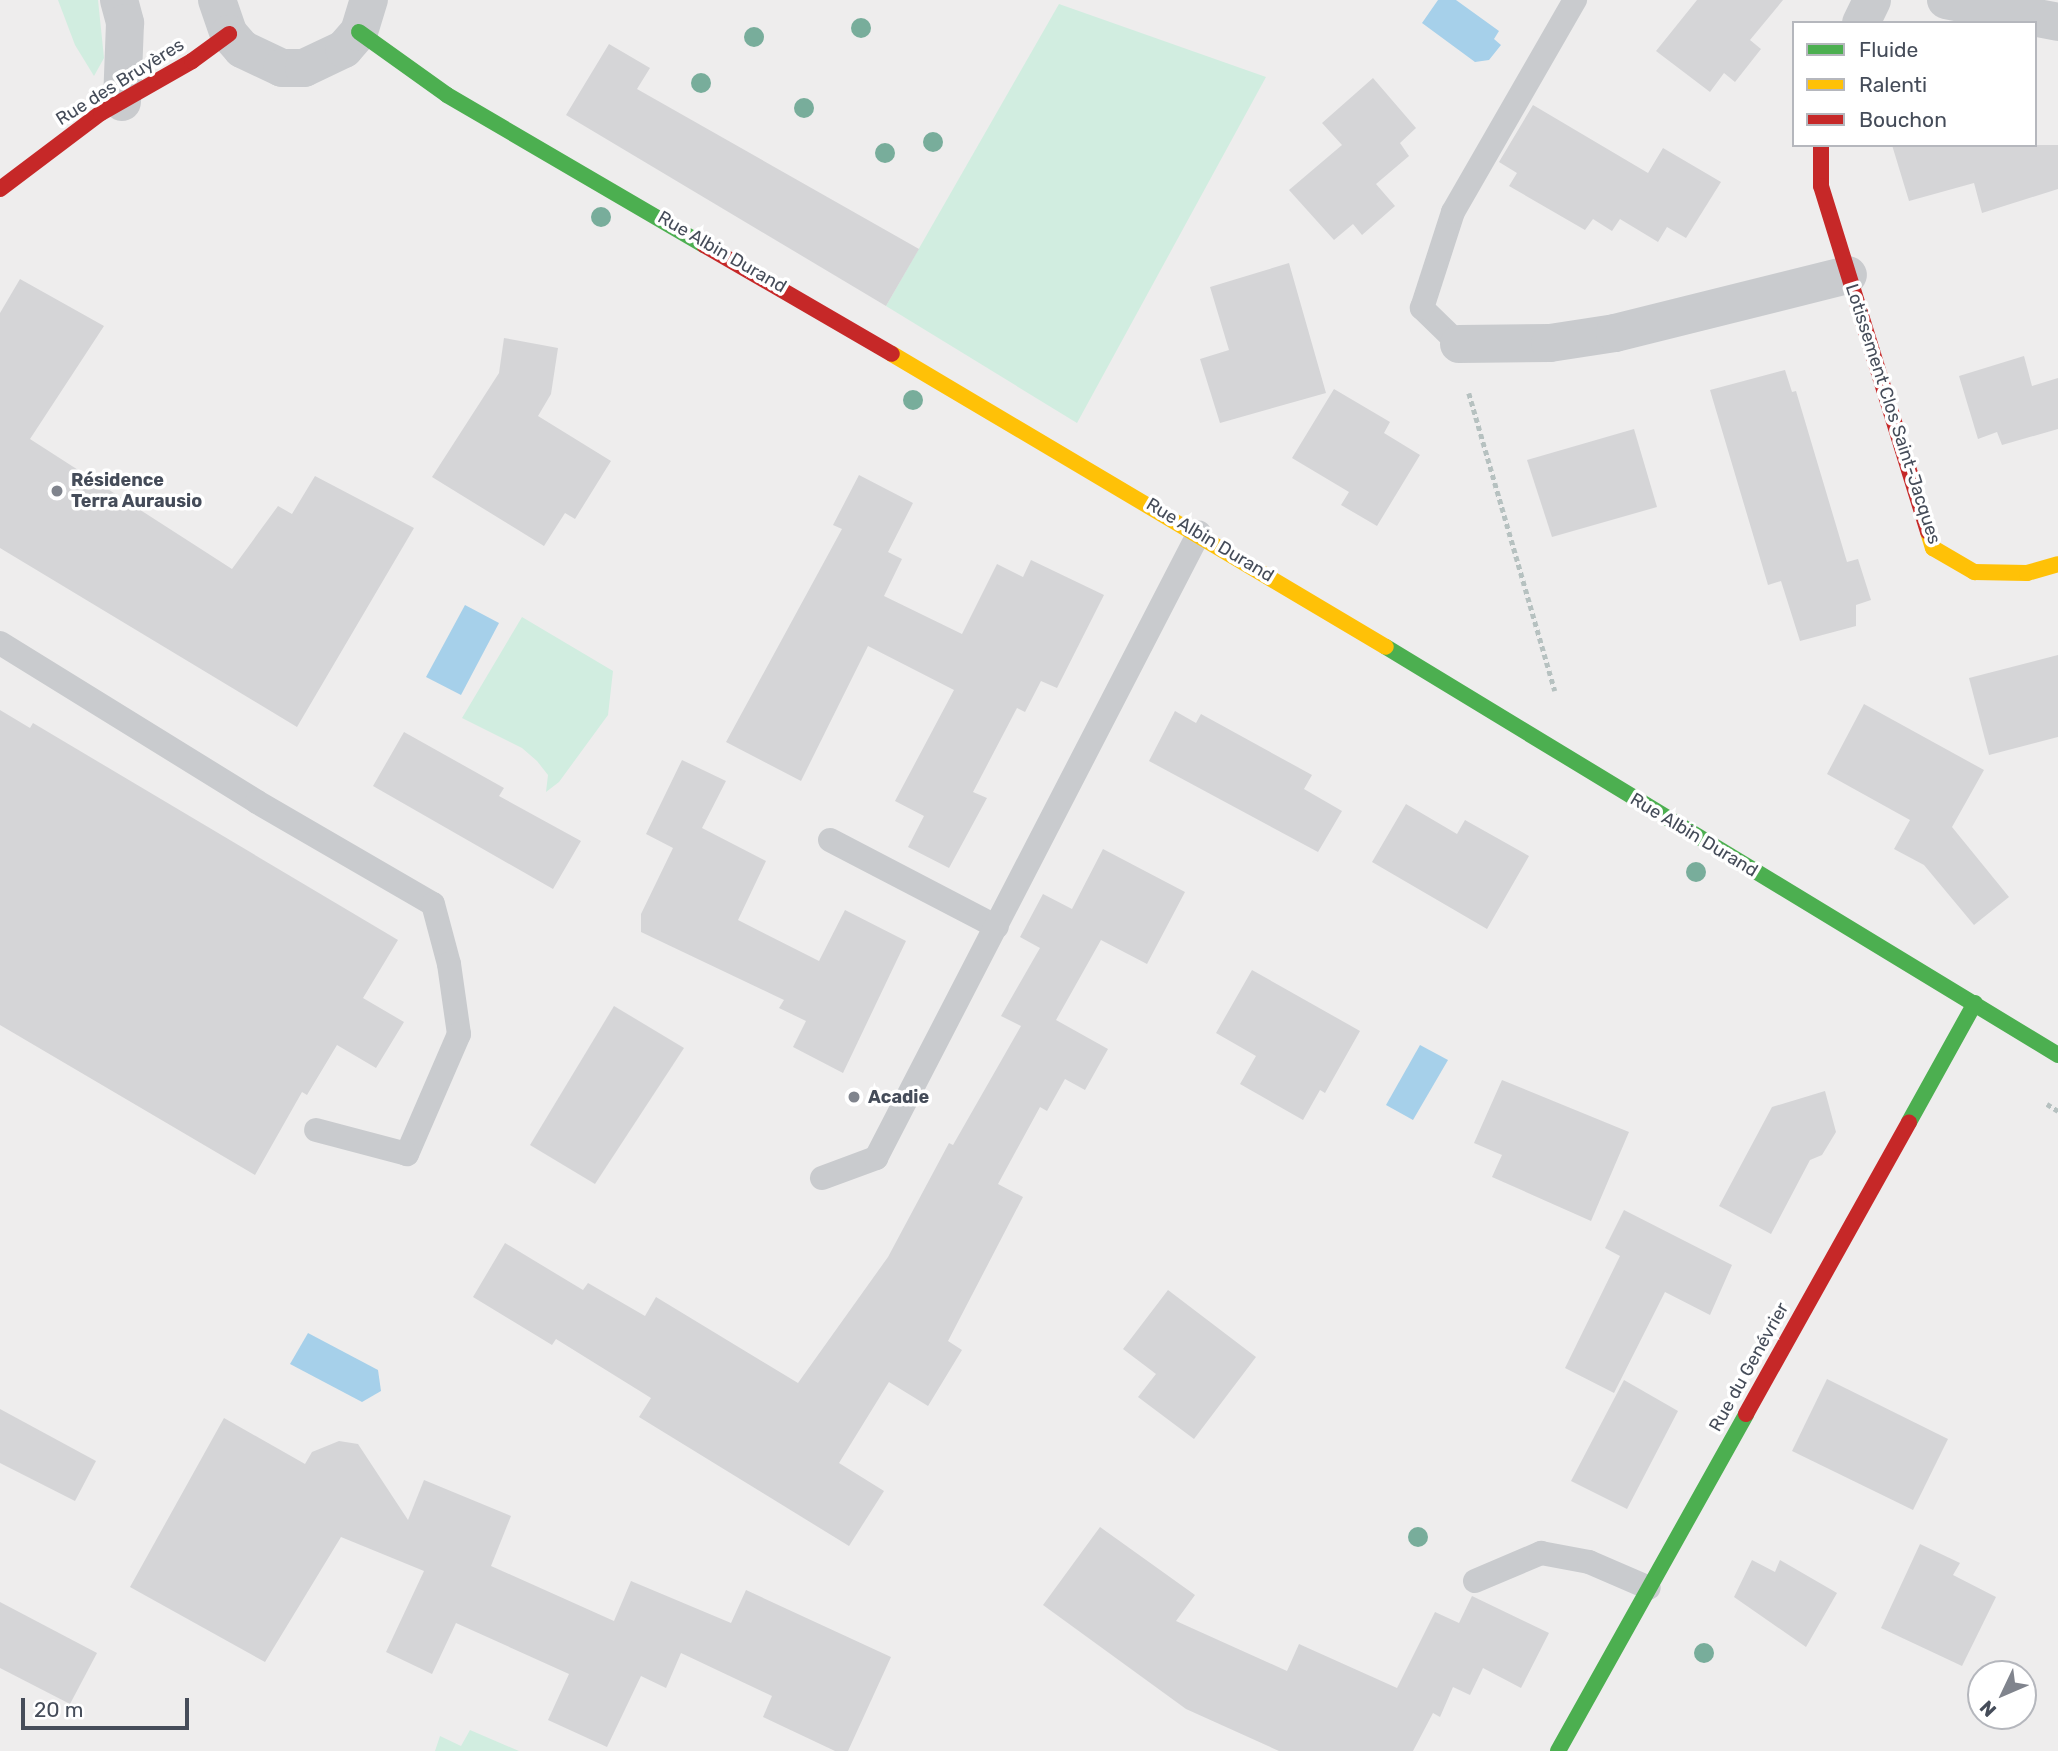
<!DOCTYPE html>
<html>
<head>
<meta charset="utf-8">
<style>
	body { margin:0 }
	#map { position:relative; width:2058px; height:1751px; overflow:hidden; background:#eeeded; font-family:Rubik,sans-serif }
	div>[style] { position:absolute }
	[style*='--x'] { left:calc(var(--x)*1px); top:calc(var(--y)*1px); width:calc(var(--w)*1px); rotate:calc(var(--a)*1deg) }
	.green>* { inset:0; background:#d1ede0 }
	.water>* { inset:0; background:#a6d0ea }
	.building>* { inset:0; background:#d5d5d7 }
	.path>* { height:4.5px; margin-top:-2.25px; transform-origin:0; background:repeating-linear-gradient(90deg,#b6c1c0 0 5px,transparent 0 8.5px) }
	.lane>* { height:24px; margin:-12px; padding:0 12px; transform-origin:12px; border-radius:12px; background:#c9cbce }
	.street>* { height:38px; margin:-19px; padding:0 19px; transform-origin:19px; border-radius:19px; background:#c9cbce }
	.fast>* { height:16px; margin:-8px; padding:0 8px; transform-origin:8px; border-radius:8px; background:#4caf50 }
	.slow>* { height:16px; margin:-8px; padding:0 8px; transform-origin:8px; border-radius:8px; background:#ffc107 }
	.jam>* { height:16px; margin:-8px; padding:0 8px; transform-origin:8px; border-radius:8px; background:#c62828 }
	.trees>* { width:20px; height:20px; margin:-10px; border-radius:50%; background:#78ad9b }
	.dots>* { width:19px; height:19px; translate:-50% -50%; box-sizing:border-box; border:4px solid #fff; border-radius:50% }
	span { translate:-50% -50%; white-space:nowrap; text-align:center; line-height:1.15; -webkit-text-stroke:7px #fff; paint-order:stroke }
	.street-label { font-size:18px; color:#454c59 }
	.poi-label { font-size:18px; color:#454c59; font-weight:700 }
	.left { translate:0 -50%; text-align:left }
	.legend { position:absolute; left:1792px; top:21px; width:245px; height:126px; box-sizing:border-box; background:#fff; border:2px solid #b5b7bd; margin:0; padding:9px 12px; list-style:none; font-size:21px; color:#454c59 }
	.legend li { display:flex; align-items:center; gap:14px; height:35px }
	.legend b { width:35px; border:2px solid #b5b7bd }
	.north { position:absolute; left:1967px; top:1660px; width:70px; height:70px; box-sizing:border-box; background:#fff; border:2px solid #b5b7bd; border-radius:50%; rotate:226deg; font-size:19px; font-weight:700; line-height:28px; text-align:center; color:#454c59 }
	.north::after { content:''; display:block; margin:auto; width:24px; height:32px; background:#80848d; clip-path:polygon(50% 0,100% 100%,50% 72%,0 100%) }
	.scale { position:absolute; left:21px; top:1698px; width:168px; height:32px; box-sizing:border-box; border:4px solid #454c59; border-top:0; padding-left:9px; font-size:21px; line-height:24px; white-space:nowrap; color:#454c59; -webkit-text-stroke:5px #fff; paint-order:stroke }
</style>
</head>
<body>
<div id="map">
	<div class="green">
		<div style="clip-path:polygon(58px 0,98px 0,104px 58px,94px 76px,75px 45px)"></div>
		<div style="clip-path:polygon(1059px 4px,1266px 77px,1077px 423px,886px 306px)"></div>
		<div style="clip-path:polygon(522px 617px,613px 671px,608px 715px,559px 782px,546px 792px,548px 775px,537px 761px,522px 748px,462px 718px)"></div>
		<div style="clip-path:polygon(470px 1730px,519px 1751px,435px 1751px,440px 1736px,461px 1746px)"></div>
	</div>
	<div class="water">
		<div style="clip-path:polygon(1438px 0,1456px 0,1499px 31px,1494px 39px,1501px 45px,1489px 60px,1475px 62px,1422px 23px)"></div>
		<div style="clip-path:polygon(465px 605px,499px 623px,461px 695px,426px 677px)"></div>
		<div style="clip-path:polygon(1420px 1045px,1448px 1060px,1413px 1120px,1386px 1105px)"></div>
		<div style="clip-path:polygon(308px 1333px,378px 1370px,381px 1391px,362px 1402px,290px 1364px)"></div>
	</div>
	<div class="building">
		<div style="clip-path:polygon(1697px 0,1783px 0,1750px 40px,1761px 49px,1735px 82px,1724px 73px,1710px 92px,1656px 51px)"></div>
		<div style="clip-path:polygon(609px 44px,650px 68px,637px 89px,919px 249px,886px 306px,566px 115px)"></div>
		<div style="clip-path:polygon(1373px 78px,1416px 128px,1400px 143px,1409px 156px,1376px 184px,1395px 206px,1362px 235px,1353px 224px,1334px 240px,1289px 190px,1342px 145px,1322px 123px)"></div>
		<div style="clip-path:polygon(1533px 105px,1648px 173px,1663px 148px,1721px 182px,1686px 238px,1667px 227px,1658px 242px,1620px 219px,1612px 231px,1593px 219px,1585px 230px,1509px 186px,1517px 173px,1499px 162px)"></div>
		<div style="clip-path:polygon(1892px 145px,2058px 145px,2058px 189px,1982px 213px,1974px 183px,1909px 201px)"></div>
		<div style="clip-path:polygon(1289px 263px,1326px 393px,1220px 423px,1200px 359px,1229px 350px,1210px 287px)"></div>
		<div style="clip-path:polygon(20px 279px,104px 326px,30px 439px,232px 569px,278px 506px,292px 514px,315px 476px,414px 528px,297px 727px,0 548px,0 313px)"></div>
		<div style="clip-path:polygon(504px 338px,558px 348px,551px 394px,538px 416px,611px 461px,575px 519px,565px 513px,544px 546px,432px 477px,499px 373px)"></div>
		<div style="clip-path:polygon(2024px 356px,2032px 386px,2058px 378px,2058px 429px,2002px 445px,1997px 432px,1978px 439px,1959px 376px)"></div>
		<div style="clip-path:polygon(1785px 370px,1792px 392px,1796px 391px,1847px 562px,1858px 559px,1871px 600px,1856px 605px,1856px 626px,1800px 641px,1781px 581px,1768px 585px,1710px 390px)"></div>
		<div style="clip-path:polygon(1334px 389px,1390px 422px,1384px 433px,1420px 455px,1377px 526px,1341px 505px,1349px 492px,1292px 458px)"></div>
		<div style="clip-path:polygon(1634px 429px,1657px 507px,1552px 537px,1527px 460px)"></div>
		<div style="clip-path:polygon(859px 475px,913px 503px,888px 552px,902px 559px,884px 596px,962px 634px,997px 564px,1023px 577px,1031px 560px,1104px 595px,1057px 688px,1041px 681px,1025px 712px,1017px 708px,973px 792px,987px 798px,949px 868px,908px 847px,924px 816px,895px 801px,954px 690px,868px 646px,801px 781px,726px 742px,842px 529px,833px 525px)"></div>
		<div style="clip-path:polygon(2058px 655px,2058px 737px,1989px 755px,1969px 678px)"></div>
		<div style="clip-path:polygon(1864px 704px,1984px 770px,1952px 827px,2009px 897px,1974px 925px,1924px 865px,1894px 849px,1910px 820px,1827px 774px)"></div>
		<div style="clip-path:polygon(0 710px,30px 728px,33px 723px,398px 940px,363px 998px,404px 1022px,376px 1068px,337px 1045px,307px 1095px,302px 1092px,255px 1175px,0 1025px)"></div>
		<div style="clip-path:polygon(1175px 711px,1196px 723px,1201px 714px,1312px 775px,1304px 789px,1342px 811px,1318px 852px,1149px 761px)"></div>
		<div style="clip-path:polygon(404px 732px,504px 788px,499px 796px,581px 841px,553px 889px,373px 786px)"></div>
		<div style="clip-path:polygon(682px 760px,726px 781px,702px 828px,766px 861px,738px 920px,819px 961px,845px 910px,906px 941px,843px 1073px,793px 1047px,806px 1021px,779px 1008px,784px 1000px,641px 932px,641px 914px,673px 848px,646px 834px)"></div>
		<div style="clip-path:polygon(1406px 804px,1457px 834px,1465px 820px,1529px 856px,1487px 929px,1372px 862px)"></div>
		<div style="clip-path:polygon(1103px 849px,1185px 892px,1147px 964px,1101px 940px,1056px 1020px,1108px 1049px,1085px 1090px,1065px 1079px,1047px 1111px,1040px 1107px,998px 1184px,1023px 1197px,948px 1341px,962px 1350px,928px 1406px,889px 1382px,839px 1463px,884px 1491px,849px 1546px,639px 1417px,651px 1398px,556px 1339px,552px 1345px,473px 1297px,505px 1243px,583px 1290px,588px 1283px,645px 1316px,656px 1297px,798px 1383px,888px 1257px,949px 1143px,953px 1145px,1021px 1026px,1001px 1016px,1040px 948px,1020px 937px,1043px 894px,1072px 909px)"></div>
		<div style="clip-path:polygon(1252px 970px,1360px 1031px,1325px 1093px,1320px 1090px,1303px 1120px,1240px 1084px,1256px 1056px,1216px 1033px)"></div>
		<div style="clip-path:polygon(614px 1006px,684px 1048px,595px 1184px,530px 1145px)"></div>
		<div style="clip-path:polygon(1502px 1080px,1629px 1132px,1591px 1221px,1492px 1177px,1502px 1155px,1474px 1143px)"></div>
		<div style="clip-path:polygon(1825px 1091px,1836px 1132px,1822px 1155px,1810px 1160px,1771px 1234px,1719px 1206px,1772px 1107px)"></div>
		<div style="clip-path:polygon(1624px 1210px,1732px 1265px,1710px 1315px,1665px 1292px,1614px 1393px,1565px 1368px,1620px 1256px,1605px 1248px)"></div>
		<div style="clip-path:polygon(1168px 1290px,1256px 1357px,1194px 1439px,1138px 1397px,1156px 1374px,1123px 1349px)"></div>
		<div style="clip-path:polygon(1827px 1379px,1948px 1439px,1913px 1510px,1792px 1451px)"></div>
		<div style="clip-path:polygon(1624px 1380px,1678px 1411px,1627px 1509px,1571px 1481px)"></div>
		<div style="clip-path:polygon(0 1409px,96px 1461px,75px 1501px,0 1463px)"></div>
		<div style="clip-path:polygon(224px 1418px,305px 1464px,312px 1452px,339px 1441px,358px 1444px,408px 1520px,424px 1480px,511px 1516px,491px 1566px,614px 1621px,631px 1581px,731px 1623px,746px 1590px,891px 1657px,848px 1751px,835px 1751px,763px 1717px,772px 1696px,681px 1653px,666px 1688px,641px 1676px,607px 1747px,548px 1720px,569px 1674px,456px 1623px,432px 1674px,386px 1652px,424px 1571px,341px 1537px,265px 1662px,130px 1587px)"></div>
		<div style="clip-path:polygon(1100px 1527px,1195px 1595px,1176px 1621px,1287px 1671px,1299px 1644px,1397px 1688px,1435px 1612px,1459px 1623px,1472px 1596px,1549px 1633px,1521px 1688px,1483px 1668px,1470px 1695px,1453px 1687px,1440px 1717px,1433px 1713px,1413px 1751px,1279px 1751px,1186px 1709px,1043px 1605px)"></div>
		<div style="clip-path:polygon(1920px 1544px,1960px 1563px,1953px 1575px,1996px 1597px,1962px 1666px,1881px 1628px)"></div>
		<div style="clip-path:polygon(1752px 1560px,1775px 1572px,1780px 1560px,1837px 1593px,1806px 1647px,1734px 1597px)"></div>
		<div style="clip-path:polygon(0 1602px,97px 1653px,70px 1704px,0 1668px)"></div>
	</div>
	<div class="path">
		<div style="--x:1469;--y:393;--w:310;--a:73.9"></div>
		<div style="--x:2047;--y:1104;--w:13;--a:32"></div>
	</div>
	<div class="lane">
		<div style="--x:1459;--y:344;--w:52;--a:-135.8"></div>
		<div style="--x:1422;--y:308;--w:101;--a:-72.1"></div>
		<div style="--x:1453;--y:212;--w:245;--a:-60.1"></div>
		<div style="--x:0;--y:643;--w:302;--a:31.7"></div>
		<div style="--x:257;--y:802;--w:203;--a:30.1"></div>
		<div style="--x:433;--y:904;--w:62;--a:75.1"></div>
		<div style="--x:449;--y:964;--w:71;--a:81.9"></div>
		<div style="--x:459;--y:1034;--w:131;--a:113.4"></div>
		<div style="--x:407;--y:1154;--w:94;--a:-165.2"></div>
		<div style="--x:830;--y:840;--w:188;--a:27.5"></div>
		<div style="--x:822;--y:1178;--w:58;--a:-20.3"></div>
		<div style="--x:876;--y:1158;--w:704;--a:-62.67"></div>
		<div style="--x:1475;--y:1581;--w:72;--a:-23"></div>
		<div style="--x:1541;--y:1553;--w:49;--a:10.6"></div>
		<div style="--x:1589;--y:1562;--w:65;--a:23.4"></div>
	</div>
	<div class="street">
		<div style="--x:119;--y:0;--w:24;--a:75"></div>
		<div style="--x:125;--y:23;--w:79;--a:92.2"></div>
		<div style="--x:217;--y:0;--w:36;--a:71"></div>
		<div style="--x:229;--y:34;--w:20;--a:49"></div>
		<div style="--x:242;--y:49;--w:44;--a:25.4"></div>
		<div style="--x:282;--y:68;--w:22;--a:0"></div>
		<div style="--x:304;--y:68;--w:44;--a:-25.4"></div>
		<div style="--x:344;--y:49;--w:23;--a:-49"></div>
		<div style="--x:359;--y:32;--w:34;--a:-73"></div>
		<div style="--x:1946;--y:0;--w:114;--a:11.1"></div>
		<div style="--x:1861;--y:23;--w:25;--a:-64"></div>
		<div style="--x:1459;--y:344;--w:91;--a:-0.6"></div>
		<div style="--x:1550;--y:343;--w:66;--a:-8.7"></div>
		<div style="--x:1615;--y:333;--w:240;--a:-14"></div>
	</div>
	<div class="fast">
		<div style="--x:359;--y:32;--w:108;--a:35.6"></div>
		<div style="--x:447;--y:95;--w:298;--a:30.3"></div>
		<div style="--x:1386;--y:647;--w:786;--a:31.26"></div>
		<div style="--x:1909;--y:1122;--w:136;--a:-61"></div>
		<div style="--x:1558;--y:1751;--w:386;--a:-60.8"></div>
	</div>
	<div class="slow">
		<div style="--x:892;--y:354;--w:574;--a:30.67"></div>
		<div style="--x:1928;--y:532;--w:17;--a:73"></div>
		<div style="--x:1933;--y:548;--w:48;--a:30.3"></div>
		<div style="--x:1974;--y:572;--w:53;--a:1.1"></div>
		<div style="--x:2027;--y:573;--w:32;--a:-16"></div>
	</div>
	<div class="jam">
		<div style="--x:1821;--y:145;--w:41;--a:90"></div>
		<div style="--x:1821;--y:186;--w:362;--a:72.8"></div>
		<div style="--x:0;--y:189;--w:126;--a:-37"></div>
		<div style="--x:101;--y:113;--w:105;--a:-29.7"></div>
		<div style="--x:192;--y:61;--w:46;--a:-36.1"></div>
		<div style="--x:704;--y:245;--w:217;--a:30.1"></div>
		<div style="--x:1746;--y:1414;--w:334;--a:-60.8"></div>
	</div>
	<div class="trees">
		<div style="left:861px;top:28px"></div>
		<div style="left:754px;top:37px"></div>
		<div style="left:701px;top:83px"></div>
		<div style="left:804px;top:108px"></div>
		<div style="left:933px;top:142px"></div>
		<div style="left:885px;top:153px"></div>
		<div style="left:601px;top:217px"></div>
		<div style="left:913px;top:400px"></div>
		<div style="left:1696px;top:872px"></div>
		<div style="left:1418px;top:1537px"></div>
		<div style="left:1704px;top:1653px"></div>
	</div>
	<div class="dots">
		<div style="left:57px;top:491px;background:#80848d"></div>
		<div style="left:854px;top:1097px;background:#80848d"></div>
	</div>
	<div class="street-label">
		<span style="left:120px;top:82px;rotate:-32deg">Rue des Bruyères</span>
		<span style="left:722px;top:252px;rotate:30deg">Rue Albin Durand</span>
		<span style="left:1893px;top:414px;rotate:72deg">Lotissement Clos Saint-Jacques</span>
		<span style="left:1210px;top:540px;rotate:31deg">Rue Albin Durand</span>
		<span style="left:1694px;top:835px;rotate:31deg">Rue Albin Durand</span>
		<span style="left:1749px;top:1367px;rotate:-61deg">Rue du Genévrier</span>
	</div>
	<div class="poi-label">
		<span class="left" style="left:71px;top:491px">Résidence<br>Terra Aurausio</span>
		<span class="left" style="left:868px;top:1097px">Acadie</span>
	</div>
	<ul class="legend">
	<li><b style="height:9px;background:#4caf50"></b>Fluide</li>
	<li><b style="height:9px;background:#ffc107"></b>Ralenti</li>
	<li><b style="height:9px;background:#c62828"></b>Bouchon</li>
	</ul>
	<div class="north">N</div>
	<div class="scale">20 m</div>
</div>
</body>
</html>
